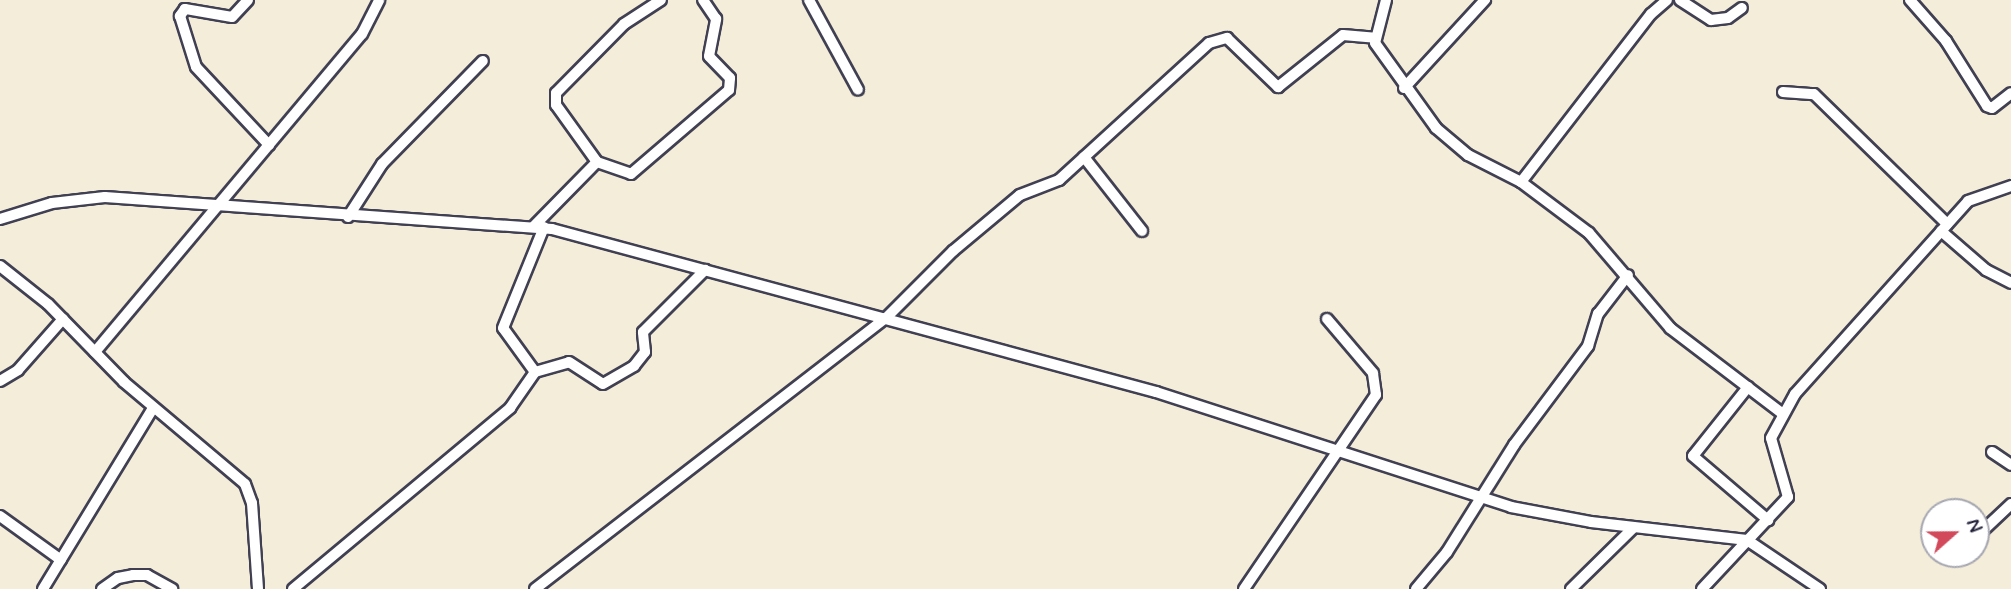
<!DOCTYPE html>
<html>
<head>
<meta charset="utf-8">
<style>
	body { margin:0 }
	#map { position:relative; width:2011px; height:589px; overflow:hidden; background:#f3edd9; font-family:Mynerve,sans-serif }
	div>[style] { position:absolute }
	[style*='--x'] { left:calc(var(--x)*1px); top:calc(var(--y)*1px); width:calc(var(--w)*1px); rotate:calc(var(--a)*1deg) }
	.roads { filter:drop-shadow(2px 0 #414053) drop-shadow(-2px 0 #414053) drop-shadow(0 2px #414053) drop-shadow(0 -2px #414053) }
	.minor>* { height:10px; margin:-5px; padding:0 5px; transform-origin:5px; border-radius:5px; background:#fff }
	span { translate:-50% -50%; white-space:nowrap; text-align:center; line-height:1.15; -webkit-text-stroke:7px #fff; paint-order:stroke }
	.north { position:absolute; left:1920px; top:498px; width:70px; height:70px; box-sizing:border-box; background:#fff; border:2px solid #a7a7b1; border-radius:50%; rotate:69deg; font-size:19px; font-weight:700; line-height:28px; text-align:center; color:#22223b }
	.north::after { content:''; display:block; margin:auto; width:24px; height:32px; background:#d1495b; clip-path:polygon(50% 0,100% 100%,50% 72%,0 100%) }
</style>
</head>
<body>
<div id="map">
	<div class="roads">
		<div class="minor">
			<div style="--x:248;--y:0;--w:23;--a:133"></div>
			<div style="--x:232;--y:17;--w:48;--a:-170.3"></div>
			<div style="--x:185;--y:9;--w:9;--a:126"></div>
			<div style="--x:180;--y:16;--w:53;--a:72.6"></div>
			<div style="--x:196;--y:67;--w:107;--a:46.9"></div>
			<div style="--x:809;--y:0;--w:102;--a:61.4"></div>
			<div style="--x:1386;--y:0;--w:44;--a:104.3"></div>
			<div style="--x:1375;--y:43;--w:105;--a:54.3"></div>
			<div style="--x:1436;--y:128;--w:42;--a:40.2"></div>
			<div style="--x:1468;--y:155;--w:59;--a:27"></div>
			<div style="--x:1521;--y:182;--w:85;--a:36.9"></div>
			<div style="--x:1589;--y:233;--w:125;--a:49.5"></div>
			<div style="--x:1670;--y:328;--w:142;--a:37.3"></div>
			<div style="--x:1680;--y:0;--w:37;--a:33"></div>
			<div style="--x:1711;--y:20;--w:17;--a:-7"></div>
			<div style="--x:1728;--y:18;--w:17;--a:-36"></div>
			<div style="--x:1910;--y:0;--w:55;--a:48.7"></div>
			<div style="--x:1946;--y:41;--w:77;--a:57.8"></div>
			<div style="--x:1987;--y:106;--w:5;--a:22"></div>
			<div style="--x:1992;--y:108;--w:24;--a:-38"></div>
			<div style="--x:1404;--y:88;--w:120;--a:-47.4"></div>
			<div style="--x:1783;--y:92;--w:31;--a:4"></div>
			<div style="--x:1814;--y:94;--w:186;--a:44.3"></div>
			<div style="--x:1084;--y:157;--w:94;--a:51.9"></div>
			<div style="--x:597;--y:162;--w:70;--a:-125.7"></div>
			<div style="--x:556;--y:105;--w:12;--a:-90"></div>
			<div style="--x:556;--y:93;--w:97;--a:-45.4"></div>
			<div style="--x:624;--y:24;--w:44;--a:-33"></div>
			<div style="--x:1521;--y:182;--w:212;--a:-52.3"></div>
			<div style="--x:1651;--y:14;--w:21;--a:-41"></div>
			<div style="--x:348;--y:217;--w:63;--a:-57.3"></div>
			<div style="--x:382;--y:164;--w:144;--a:-45.6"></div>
			<div style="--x:0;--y:219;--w:54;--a:-17.1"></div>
			<div style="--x:52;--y:203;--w:53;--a:-6.5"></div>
			<div style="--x:105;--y:197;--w:448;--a:4.1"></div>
			<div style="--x:552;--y:229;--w:626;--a:15.1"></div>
			<div style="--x:1156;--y:392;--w:373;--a:17.9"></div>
			<div style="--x:1511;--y:507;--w:81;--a:10.6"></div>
			<div style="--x:1591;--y:522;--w:157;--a:6.6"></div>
			<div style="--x:1747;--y:540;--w:88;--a:33.9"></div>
			<div style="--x:534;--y:226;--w:90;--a:-45.5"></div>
			<div style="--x:597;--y:162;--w:36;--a:19"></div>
			<div style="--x:631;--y:174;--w:129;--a:-40.6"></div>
			<div style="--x:729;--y:90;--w:12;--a:-85"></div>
			<div style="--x:730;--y:78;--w:30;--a:-134"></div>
			<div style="--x:709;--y:56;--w:38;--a:-79"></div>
			<div style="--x:716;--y:19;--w:23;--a:-124"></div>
			<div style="--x:1941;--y:231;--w:60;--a:40.9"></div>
			<div style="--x:1986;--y:270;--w:28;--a:27"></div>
			<div style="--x:0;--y:266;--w:61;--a:38.4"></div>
			<div style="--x:48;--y:304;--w:109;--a:45.7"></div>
			<div style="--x:124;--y:382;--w:158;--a:40.1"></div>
			<div style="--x:245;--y:484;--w:20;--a:70"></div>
			<div style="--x:252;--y:503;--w:86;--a:86"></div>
			<div style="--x:95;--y:352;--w:415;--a:-50"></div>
			<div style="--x:362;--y:34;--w:38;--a:-63"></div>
			<div style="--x:535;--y:372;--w:54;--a:-126"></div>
			<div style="--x:503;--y:328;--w:109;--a:-67.9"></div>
			<div style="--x:0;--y:381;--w:21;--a:-31"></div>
			<div style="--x:18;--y:370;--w:68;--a:-48.6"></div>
			<div style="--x:1748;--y:387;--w:88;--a:128.6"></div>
			<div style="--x:1693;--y:456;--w:99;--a:40.5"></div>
			<div style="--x:1992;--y:452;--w:23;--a:34"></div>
			<div style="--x:0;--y:516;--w:75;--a:35.8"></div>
			<div style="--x:1976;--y:537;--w:48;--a:-43.3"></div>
			<div style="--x:1956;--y:557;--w:4;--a:-45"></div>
			<div style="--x:43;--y:589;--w:212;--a:-58.7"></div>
			<div style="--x:102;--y:589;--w:19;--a:-35"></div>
			<div style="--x:118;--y:578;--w:15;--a:-11"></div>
			<div style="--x:133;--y:575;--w:14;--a:0"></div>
			<div style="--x:147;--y:575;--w:29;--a:29"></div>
			<div style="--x:293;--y:589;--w:283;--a:-39.8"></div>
			<div style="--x:510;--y:408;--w:44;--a:-55.2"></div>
			<div style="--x:535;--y:372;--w:35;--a:-16"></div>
			<div style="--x:569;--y:362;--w:40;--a:32.9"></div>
			<div style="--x:603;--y:384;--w:36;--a:-30"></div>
			<div style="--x:634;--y:366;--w:18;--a:-52"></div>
			<div style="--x:645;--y:352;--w:20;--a:-96"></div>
			<div style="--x:643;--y:332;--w:88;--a:-45"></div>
			<div style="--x:535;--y:589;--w:443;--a:-37.7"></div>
			<div style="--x:886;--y:318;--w:95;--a:-45"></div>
			<div style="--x:953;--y:251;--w:87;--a:-39.9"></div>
			<div style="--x:1020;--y:195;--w:42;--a:-21"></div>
			<div style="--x:1059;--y:180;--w:203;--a:-42.4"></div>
			<div style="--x:1209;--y:43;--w:19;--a:-16"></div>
			<div style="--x:1227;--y:38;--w:71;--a:43.9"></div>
			<div style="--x:1278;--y:87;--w:83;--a:-38.7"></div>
			<div style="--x:1343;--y:35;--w:32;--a:5"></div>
			<div style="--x:1244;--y:589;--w:235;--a:-55.8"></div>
			<div style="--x:1376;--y:395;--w:22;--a:-98"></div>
			<div style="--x:1373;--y:373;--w:71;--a:-130.4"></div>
			<div style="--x:1416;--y:589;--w:48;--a:-50"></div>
			<div style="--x:1447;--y:552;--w:126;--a:-57.9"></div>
			<div style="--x:1514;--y:445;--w:124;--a:-53.2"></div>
			<div style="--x:1588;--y:346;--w:34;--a:-73"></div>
			<div style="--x:1598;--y:314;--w:49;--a:-52.4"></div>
			<div style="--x:1571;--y:589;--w:88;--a:-44.5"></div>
			<div style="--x:1702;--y:589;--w:126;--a:-46.9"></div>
			<div style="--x:1788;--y:497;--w:61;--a:-106.1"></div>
			<div style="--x:1771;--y:438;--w:50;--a:-61.4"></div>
			<div style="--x:1795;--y:394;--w:259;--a:-48.1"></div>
			<div style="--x:1968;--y:201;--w:46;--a:-19.2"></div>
		</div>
	</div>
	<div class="north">N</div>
</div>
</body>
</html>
